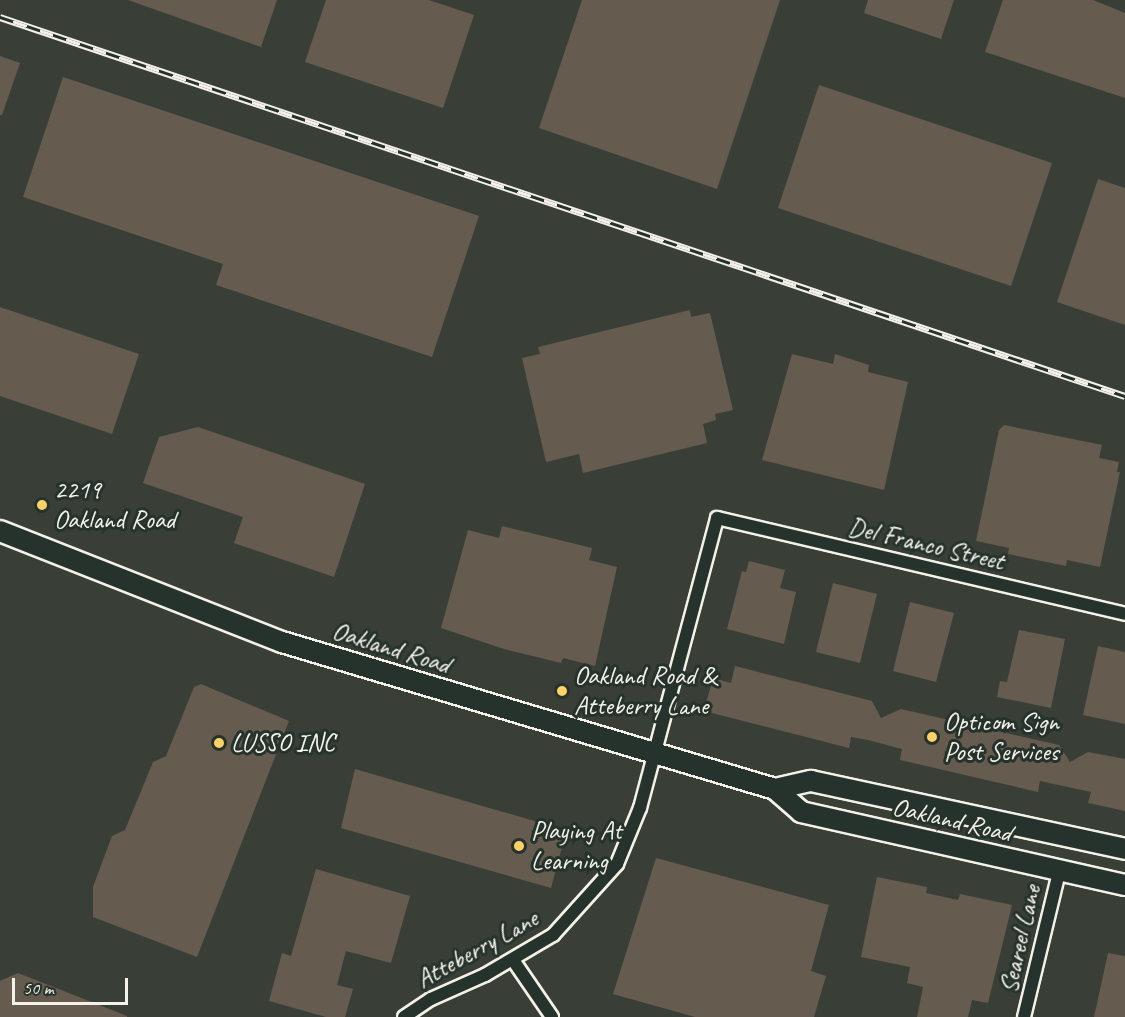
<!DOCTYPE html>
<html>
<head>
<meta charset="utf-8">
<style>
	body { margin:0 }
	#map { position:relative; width:1125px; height:1017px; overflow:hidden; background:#26332d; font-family:Caveat,sans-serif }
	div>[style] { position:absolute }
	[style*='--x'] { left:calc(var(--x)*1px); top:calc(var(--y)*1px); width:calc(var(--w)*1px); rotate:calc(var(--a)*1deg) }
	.built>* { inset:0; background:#393f37 }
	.building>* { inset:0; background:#655c4f }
	.roads { filter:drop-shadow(2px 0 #f4f1e8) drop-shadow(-2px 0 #f4f1e8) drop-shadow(0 2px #f4f1e8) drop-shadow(0 -2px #f4f1e8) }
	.street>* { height:12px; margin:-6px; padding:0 6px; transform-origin:6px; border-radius:6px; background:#26332d }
	.primary>* { height:20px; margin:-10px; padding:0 10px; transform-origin:10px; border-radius:10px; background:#26332d }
	.rail>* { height:7px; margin-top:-3.5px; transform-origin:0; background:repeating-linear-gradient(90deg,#26332d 0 14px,#f4f1e8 0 28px); box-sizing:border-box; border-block:2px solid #f4f1e8 }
	.dots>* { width:16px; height:16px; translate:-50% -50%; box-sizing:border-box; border:3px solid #26332d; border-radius:50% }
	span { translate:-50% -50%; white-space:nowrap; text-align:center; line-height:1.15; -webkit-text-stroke:6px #26332d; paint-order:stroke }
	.poi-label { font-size:26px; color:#f4f1e8 }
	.left { translate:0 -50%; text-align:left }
	.street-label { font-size:26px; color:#f4f1e8 }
	.scale { position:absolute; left:12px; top:978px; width:116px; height:27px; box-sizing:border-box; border:3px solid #f4f1e8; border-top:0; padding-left:8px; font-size:18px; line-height:21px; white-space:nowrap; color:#f4f1e8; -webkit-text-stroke:4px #26332d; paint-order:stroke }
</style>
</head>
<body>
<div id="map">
	<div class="built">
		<div style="clip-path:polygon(0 0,1125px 0,1125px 1017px,0 1017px)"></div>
	</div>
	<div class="building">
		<div style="clip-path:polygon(128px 0,277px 0,261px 47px)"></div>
		<div style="clip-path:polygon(326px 0,429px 0,474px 15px,443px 108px,305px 62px)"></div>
		<div style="clip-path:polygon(582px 0,780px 0,717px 189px,539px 128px)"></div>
		<div style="clip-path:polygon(868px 0,954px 0,941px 39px,864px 13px)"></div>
		<div style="clip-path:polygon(1003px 0,1093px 0,1125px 13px,1125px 98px,985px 52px)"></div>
		<div style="clip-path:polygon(0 56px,20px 63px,2px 115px,0 115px)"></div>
		<div style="clip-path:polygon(63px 77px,479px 216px,432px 357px,216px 285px,223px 264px,23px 197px)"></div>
		<div style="clip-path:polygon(819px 85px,1052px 163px,1011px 286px,778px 208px)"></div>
		<div style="clip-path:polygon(1098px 179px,1125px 188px,1125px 325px,1057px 302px)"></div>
		<div style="clip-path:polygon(0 307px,139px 354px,112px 434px,0 396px)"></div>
		<div style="clip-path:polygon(690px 310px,691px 317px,710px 313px,733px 410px,715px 414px,716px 420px,703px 424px,707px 443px,583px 473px,579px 454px,546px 462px,522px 358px,540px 354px,538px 347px)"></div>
		<div style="clip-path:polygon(792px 354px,833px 364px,835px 354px,869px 365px,868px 372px,908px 382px,884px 490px,762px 460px)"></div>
		<div style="clip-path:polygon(1004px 425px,1102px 445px,1099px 458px,1119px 462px,1117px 472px,1120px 472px,1100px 567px,1067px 560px,1066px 566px,1008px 554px,1009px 548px,976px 541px,999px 430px)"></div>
		<div style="clip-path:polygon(198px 427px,365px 484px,334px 577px,234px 543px,243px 517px,143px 483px,159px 437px)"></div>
		<div style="clip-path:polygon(502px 526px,592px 548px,589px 560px,617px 567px,595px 666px,563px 658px,561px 663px,504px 649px,441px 628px,468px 530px,499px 538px)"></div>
		<div style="clip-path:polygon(749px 561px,785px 570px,780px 588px,796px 592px,784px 644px,727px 629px,742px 571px,746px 572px)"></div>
		<div style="clip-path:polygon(833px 583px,877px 594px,860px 663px,816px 652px)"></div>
		<div style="clip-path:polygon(910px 602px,954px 613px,936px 682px,893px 671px)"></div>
		<div style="clip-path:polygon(1019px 630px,1065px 639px,1051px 708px,997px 697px,1000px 681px,1007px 682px)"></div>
		<div style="clip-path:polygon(1098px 646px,1125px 652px,1125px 724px,1083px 715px)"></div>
		<div style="clip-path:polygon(735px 666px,872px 701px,881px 718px,901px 709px,1059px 745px,1070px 762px,1088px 752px,1125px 759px,1125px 811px,1088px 803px,1091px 792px,1040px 781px,1038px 792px,900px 760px,902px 749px,868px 740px,851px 737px,849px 748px,704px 711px,713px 678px,731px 683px)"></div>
		<div style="clip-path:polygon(201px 684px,289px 721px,197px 957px,93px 917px,93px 887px,112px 836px,125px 830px,153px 762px,166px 756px,194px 687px)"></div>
		<div style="clip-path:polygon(355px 769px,562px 829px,565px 836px,551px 888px,341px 828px)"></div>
		<div style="clip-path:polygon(656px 858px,829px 905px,811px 971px,826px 976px,814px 1017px,695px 1017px,613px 994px)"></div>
		<div style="clip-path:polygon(316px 869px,410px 896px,391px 963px,346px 951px,337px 985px,353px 989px,345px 1017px,326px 1017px,269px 1001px,282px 953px,291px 956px)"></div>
		<div style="clip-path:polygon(877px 877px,927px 887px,926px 893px,958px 900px,960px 894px,1012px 905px,988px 1003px,972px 1000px,968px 1017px,917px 1017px,923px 987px,907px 983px,910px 967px,861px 957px)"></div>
		<div style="clip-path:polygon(1108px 953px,1125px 956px,1125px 1017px,1094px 1017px)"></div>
		<div style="clip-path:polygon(18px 973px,127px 1016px,127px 1017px,0 1017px,0 981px)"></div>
	</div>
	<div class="roads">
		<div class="street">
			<div style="--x:513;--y:960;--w:69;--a:55.6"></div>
			<div style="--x:404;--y:1017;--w:32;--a:-34"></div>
			<div style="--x:431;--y:999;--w:59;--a:-24"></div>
			<div style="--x:485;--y:975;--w:79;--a:-30.5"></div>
			<div style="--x:553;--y:935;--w:96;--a:-48"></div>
			<div style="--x:617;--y:864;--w:61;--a:-67.7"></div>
			<div style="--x:640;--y:808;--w:300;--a:-75.1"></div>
			<div style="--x:717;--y:518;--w:419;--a:13.2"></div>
			<div style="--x:1024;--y:1017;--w:149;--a:-76.4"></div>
		</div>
		<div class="primary">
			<div style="--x:0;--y:531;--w:303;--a:21.5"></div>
			<div style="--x:282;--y:642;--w:514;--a:16.6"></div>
			<div style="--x:775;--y:789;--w:35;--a:41"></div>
			<div style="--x:801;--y:812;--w:332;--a:12.7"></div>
			<div style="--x:775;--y:789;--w:37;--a:-13"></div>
			<div style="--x:811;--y:781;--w:321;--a:12.2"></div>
		</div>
	</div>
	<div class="rail">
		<div style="--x:0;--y:17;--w:1187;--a:18.62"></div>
	</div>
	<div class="dots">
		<div style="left:42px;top:505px;background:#ffd166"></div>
		<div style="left:562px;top:691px;background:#ffd166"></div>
		<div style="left:932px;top:737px;background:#ffd166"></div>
		<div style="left:219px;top:743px;background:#ffd166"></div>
		<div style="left:519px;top:846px;background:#ffd166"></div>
	</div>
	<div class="poi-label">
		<span class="left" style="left:54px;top:505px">2219<br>Oakland Road</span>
		<span class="left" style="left:574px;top:691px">Oakland Road &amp;<br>Atteberry Lane</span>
		<span class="left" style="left:944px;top:737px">Opticom Sign<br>Post Services</span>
		<span class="left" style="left:231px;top:743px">LUSSO INC</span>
		<span class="left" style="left:531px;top:846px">Playing At<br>Learning</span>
	</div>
	<div class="street-label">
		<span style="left:926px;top:544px;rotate:13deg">Del Franco Street</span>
		<span style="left:391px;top:648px;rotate:17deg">Oakland Road</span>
		<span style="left:952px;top:820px;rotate:13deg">Oakland Road</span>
		<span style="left:1020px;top:939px;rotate:-77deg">Seareel Lane</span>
		<span style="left:477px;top:949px;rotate:-29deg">Atteberry Lane</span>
	</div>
	<div class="scale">50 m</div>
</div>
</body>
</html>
